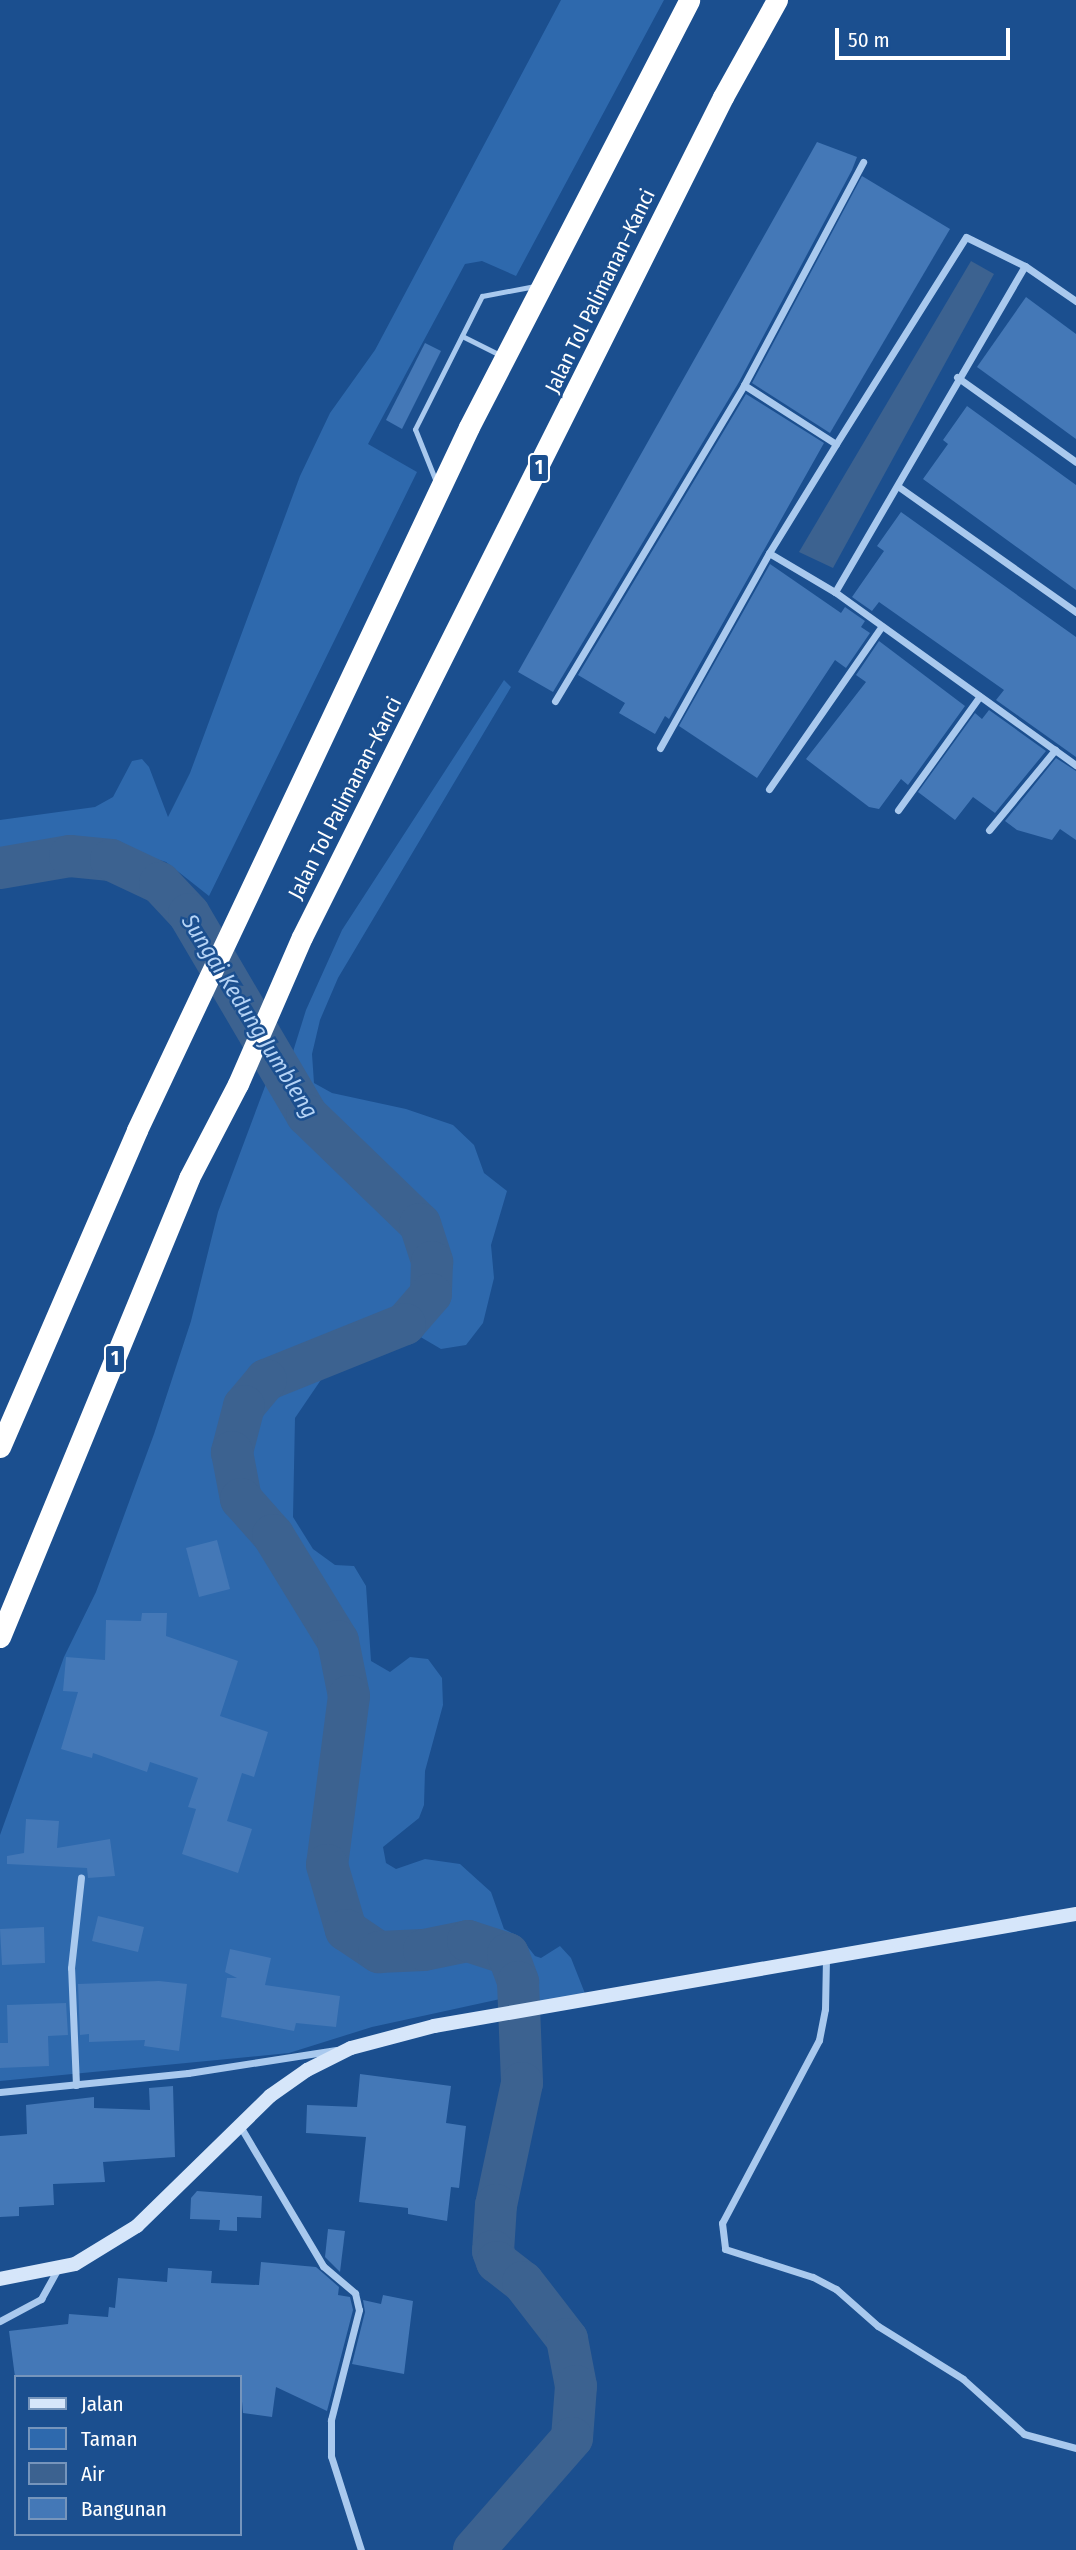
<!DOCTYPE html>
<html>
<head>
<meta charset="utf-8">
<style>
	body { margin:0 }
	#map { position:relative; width:1076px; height:2550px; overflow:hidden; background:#1b4f8f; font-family:"Fira Sans Condensed",sans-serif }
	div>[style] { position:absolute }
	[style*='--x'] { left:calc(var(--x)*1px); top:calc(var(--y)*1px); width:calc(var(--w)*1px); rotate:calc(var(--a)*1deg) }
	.green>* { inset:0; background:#2e69ad }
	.water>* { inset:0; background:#3c6290 }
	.river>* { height:42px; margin:-21px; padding:0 21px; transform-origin:21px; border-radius:21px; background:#3c6290 }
	.building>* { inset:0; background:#4478b7 }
	.lane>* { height:5px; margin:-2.5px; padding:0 2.5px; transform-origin:2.5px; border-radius:2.5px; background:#a9c9ee }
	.street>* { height:7px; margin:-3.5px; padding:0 3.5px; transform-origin:3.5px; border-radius:3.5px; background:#a9c9ee }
	.secondary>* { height:14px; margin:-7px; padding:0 7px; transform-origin:7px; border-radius:7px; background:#d6e6fa }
	.highway>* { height:21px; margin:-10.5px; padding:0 10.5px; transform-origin:10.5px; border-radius:10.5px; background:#fff }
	span { translate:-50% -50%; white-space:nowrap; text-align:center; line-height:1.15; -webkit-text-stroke:5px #1b4f8f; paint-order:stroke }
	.shield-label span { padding:2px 5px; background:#1b4f8f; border:2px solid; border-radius:5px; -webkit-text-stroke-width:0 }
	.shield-label { font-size:19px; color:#fff; font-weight:700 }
	.street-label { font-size:21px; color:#fff }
	.water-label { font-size:23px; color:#b5d3f5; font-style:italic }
	.legend { position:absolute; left:14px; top:2375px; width:228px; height:161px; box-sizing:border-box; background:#1b4f8f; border:2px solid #7695bc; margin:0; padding:9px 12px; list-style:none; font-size:21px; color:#fff }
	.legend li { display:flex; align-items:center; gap:14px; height:35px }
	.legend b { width:35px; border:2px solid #7695bc }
	.scale { position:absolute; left:835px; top:28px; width:175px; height:32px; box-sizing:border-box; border:4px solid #fff; border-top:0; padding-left:9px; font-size:21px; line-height:24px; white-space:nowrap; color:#fff; -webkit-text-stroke:5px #1b4f8f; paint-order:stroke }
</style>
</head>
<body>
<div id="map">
	<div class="green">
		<div style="clip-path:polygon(561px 0,664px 0,516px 276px,482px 261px,465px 264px,368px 444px,417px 472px,209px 896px,166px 862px,102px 843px,37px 845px,0 854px,0 820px,95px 807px,113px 797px,132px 761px,142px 759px,149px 767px,168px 817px,190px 773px,300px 476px,330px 413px,375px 350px)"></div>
		<div style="clip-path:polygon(504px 680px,511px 687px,338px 978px,320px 1020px,312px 1054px,314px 1083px,332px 1093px,406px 1109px,453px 1125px,474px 1145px,484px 1173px,507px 1191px,491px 1245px,494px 1278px,483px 1323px,466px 1345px,441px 1349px,412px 1332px,441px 1298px,442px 1261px,429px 1218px,315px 1108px,293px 1075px,291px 1058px,306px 1010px,342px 930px)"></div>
		<div style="clip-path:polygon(267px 1081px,298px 1122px,411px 1230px,421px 1264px,421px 1290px,399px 1315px,259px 1371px,235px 1401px,222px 1452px,232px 1504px,265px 1541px,328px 1645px,339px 1696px,317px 1866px,337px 1937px,376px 1962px,425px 1961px,468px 1952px,500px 1963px,508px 1984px,505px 1998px,372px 2027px,289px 2053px,0 2081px,0 1835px,64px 1657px,96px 1592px,154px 1434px,191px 1321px,218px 1212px)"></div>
		<div style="clip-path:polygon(329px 1368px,295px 1418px,293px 1517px,313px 1549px,335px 1565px,354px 1566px,366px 1586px,371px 1661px,390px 1672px,410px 1657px,428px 1659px,442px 1678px,443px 1705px,425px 1771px,424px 1805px,419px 1818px,383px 1847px,386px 1863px,396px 1869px,425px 1859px,460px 1864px,491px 1892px,504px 1929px,520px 1937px,535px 1956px,541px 1958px,560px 1946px,571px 1958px,586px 1996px,542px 2003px,534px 1993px,515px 1946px,469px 1931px,382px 1941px,355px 1924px,338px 1864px,360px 1695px,348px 1637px,282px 1528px,251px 1494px,243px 1453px,254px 1411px,273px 1388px)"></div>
	</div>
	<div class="water">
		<div style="clip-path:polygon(971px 261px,994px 274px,833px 568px,799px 552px)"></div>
	</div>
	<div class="river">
		<div style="--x:0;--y:868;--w:71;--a:-9.7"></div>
		<div style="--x:70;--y:856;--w:41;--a:5.6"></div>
		<div style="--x:111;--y:860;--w:54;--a:25.1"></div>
		<div style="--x:160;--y:883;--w:42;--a:46.9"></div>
		<div style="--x:189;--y:914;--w:233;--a:59.6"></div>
		<div style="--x:307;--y:1115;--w:157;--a:44"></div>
		<div style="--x:420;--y:1224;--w:40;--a:72"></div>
		<div style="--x:432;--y:1262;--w:32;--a:92"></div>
		<div style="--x:431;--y:1294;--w:40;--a:131"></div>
		<div style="--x:405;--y:1324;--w:150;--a:158.1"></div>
		<div style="--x:266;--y:1380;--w:34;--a:130"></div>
		<div style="--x:244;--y:1406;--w:48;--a:104.6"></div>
		<div style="--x:232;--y:1452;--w:48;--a:79.2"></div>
		<div style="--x:241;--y:1499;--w:48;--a:48.4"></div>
		<div style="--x:273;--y:1535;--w:124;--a:58.5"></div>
		<div style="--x:338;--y:1641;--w:56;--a:78.7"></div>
		<div style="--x:349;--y:1696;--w:170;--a:97.4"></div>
		<div style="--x:327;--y:1865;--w:68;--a:73.7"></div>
		<div style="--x:346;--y:1930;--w:40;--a:34"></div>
		<div style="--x:379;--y:1952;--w:45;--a:-2.5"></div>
		<div style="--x:424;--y:1950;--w:45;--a:-11.6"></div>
		<div style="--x:468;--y:1941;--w:42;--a:18"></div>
		<div style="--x:508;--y:1954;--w:30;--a:70"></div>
		<div style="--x:518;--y:1982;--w:101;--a:87.7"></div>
		<div style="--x:522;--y:2083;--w:125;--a:102"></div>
		<div style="--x:496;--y:2205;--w:46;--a:93.7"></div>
		<div style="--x:493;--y:2251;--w:12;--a:70"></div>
		<div style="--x:497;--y:2262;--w:33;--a:38"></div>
		<div style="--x:523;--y:2282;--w:72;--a:52.3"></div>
		<div style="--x:567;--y:2339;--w:48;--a:79.2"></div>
		<div style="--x:576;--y:2386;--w:52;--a:94.4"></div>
		<div style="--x:572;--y:2438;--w:149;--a:131.2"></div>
	</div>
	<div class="building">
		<div style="clip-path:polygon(817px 142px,857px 157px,852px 170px,739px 382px,553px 692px,518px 672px)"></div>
		<div style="clip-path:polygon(862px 176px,950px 229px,830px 433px,752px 383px)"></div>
		<div style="clip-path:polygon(1026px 297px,1076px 334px,1076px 439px,977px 367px)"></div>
		<div style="clip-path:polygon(425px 343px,441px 351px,402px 429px,386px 420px)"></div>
		<div style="clip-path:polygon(746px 394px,824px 443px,669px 719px,665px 716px,655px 734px,619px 713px,625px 703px,578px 675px)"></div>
		<div style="clip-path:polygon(967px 406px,1076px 485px,1076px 590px,923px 479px,948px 444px,943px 440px)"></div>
		<div style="clip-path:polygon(901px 512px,1076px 637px,1076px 757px,996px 700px,1004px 690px,879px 602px,872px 611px,852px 597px,884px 551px,877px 546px)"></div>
		<div style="clip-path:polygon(770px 564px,841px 613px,845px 607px,865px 621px,861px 627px,870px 633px,846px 668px,835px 660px,757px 778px,679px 726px)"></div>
		<div style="clip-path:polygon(879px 641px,965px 706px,908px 785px,901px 779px,879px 809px,869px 807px,806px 759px,866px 682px,856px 675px)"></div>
		<div style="clip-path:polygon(989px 710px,1046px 751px,995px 813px,973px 797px,955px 820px,918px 792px,975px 713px,982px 719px)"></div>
		<div style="clip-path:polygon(1056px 758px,1076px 771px,1076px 840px,1060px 829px,1052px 840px,1017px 830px,1005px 821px)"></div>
		<div style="clip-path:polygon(217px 1540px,230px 1589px,199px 1597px,186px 1548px)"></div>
		<div style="clip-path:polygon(142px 1613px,167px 1613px,166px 1636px,238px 1661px,220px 1716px,268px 1732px,254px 1777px,242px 1773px,227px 1821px,252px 1829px,238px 1873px,182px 1854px,196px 1809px,188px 1807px,198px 1778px,150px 1762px,147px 1772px,93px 1753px,92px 1758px,61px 1749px,78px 1692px,63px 1691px,66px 1657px,105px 1660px,106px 1620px,141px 1621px)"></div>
		<div style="clip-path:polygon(26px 1819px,59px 1821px,57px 1848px,110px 1839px,115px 1876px,88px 1878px,87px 1868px,7px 1864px,7px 1856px,24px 1853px)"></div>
		<div style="clip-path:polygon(98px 1916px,144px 1927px,138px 1952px,92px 1941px)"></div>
		<div style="clip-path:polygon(44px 1927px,45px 1963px,2px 1965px,0 1929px)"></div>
		<div style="clip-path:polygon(230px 1949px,271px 1958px,265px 1985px,340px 1996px,336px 2027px,296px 2023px,294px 2031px,221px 2017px,227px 1978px,237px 1978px,225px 1972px)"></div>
		<div style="clip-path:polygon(159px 1981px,187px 1984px,179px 2051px,144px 2046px,145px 2040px,89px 2042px,89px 2034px,80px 2035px,78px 1984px)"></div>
		<div style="clip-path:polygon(66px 2003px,68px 2035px,48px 2036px,49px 2066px,0 2068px,0 2043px,8px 2043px,7px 2005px)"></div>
		<div style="clip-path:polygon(360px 2074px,451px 2086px,446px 2123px,466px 2126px,459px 2188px,451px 2187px,447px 2221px,408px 2214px,408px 2208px,359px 2202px,366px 2137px,306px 2133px,307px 2105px,357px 2107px)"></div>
		<div style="clip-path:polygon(173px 2086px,175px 2157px,103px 2162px,105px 2182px,53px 2184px,54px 2205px,19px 2207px,19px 2216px,0 2217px,0 2136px,27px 2134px,26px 2105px,94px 2097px,94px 2108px,150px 2110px,149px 2088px)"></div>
		<div style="clip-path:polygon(197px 2191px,262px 2196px,261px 2218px,237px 2217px,237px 2231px,219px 2230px,220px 2220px,190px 2219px,191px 2198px)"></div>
		<div style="clip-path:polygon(328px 2229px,345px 2231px,340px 2272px,325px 2257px)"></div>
		<div style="clip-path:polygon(261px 2262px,316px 2267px,339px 2287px,338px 2295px,350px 2297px,353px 2310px,327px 2411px,276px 2387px,272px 2417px,243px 2413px,240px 2377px,15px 2377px,9px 2331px,68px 2324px,69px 2314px,108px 2317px,109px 2307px,115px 2308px,118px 2278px,167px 2282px,168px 2268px,212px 2271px,211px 2283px,259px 2285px)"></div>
		<div style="clip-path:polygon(383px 2295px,413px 2301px,404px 2374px,352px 2364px,365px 2312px,363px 2300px,381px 2304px)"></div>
	</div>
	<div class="lane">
		<div style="--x:462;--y:336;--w:42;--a:26.6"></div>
		<div style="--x:437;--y:484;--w:59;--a:-111.8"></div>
		<div style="--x:415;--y:429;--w:149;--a:-63.3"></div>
		<div style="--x:482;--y:296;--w:54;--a:-10.7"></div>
	</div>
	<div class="street">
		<div style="--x:957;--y:377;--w:146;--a:35.5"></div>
		<div style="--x:744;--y:385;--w:253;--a:-61.9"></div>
		<div style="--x:899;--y:487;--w:217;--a:35.2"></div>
		<div style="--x:769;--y:553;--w:77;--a:30.6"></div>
		<div style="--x:835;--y:592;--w:297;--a:35.7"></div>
		<div style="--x:835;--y:592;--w:377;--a:-59.8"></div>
		<div style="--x:555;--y:701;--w:368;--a:-59.1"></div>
		<div style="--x:744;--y:385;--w:109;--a:32.7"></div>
		<div style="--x:836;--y:444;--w:244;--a:-57.9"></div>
		<div style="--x:966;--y:237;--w:66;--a:26.2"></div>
		<div style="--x:1025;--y:266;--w:62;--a:34.5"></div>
		<div style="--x:660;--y:748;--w:223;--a:-60.8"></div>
		<div style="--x:769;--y:553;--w:128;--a:-58.4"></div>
		<div style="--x:769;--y:789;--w:198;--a:-55.3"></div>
		<div style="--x:898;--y:810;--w:140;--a:-54.3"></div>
		<div style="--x:989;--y:830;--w:104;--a:-50.5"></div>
		<div style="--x:826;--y:1958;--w:51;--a:91.1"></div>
		<div style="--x:825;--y:2009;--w:32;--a:101"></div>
		<div style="--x:819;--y:2040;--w:207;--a:117.9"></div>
		<div style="--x:722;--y:2223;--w:26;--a:83"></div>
		<div style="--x:725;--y:2249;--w:92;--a:17.7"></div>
		<div style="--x:813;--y:2277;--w:26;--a:28"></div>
		<div style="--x:836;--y:2289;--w:56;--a:41.4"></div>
		<div style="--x:878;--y:2326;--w:100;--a:31.9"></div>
		<div style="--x:963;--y:2379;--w:82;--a:42"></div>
		<div style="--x:1024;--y:2434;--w:54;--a:15.1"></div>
		<div style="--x:76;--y:2085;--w:117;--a:-92.4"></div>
		<div style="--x:71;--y:1968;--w:91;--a:-83.7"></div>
		<div style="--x:0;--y:2092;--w:189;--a:-5.8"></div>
		<div style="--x:188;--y:2073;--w:150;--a:-8.8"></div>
		<div style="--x:240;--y:2126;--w:163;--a:59.3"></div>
		<div style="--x:323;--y:2266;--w:42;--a:40.2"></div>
		<div style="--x:355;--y:2293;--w:17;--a:77"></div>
		<div style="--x:359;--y:2310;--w:114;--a:104.3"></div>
		<div style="--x:331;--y:2420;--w:36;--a:90"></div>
		<div style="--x:331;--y:2456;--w:99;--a:72.3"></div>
		<div style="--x:0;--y:2321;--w:47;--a:-28.2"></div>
		<div style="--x:41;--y:2299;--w:33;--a:-61"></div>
	</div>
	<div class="secondary">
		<div style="--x:0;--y:2279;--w:76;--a:-11.3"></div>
		<div style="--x:75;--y:2264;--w:73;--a:-31.5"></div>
		<div style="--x:137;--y:2226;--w:186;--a:-44.3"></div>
		<div style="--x:270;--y:2096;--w:45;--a:-35.1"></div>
		<div style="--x:307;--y:2070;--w:49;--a:-26.6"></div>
		<div style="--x:351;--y:2048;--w:86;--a:-14.8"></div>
		<div style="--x:434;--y:2026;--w:652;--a:-9.9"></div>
	</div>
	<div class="highway">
		<div style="--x:0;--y:1447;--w:345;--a:-66.6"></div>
		<div style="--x:137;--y:1130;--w:777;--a:-64.72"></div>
		<div style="--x:469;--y:427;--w:480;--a:-62.7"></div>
		<div style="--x:0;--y:1637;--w:496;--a:-67.6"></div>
		<div style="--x:189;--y:1178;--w:106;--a:-62.5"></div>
		<div style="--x:238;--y:1084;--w:160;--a:-66.5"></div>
		<div style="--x:302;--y:937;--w:940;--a:-63.38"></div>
		<div style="--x:723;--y:97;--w:111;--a:-60.9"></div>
	</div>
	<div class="shield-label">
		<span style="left:539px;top:468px">1</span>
		<span style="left:115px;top:1359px">1</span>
	</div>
	<div class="street-label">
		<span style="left:600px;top:291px;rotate:-64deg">Jalan Tol Palimanan–Kanci</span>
		<span style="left:345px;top:798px;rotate:-63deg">Jalan Tol Palimanan–Kanci</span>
	</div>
	<div class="water-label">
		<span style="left:250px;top:1016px;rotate:58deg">Sungai Kedung Jumbleng</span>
	</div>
	<ul class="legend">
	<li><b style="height:9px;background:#d6e6fa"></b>Jalan</li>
	<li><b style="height:19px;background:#2e69ad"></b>Taman</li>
	<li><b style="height:19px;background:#3c6290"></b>Air</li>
	<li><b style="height:19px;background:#4478b7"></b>Bangunan</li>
	</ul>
	<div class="scale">50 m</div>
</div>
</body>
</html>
